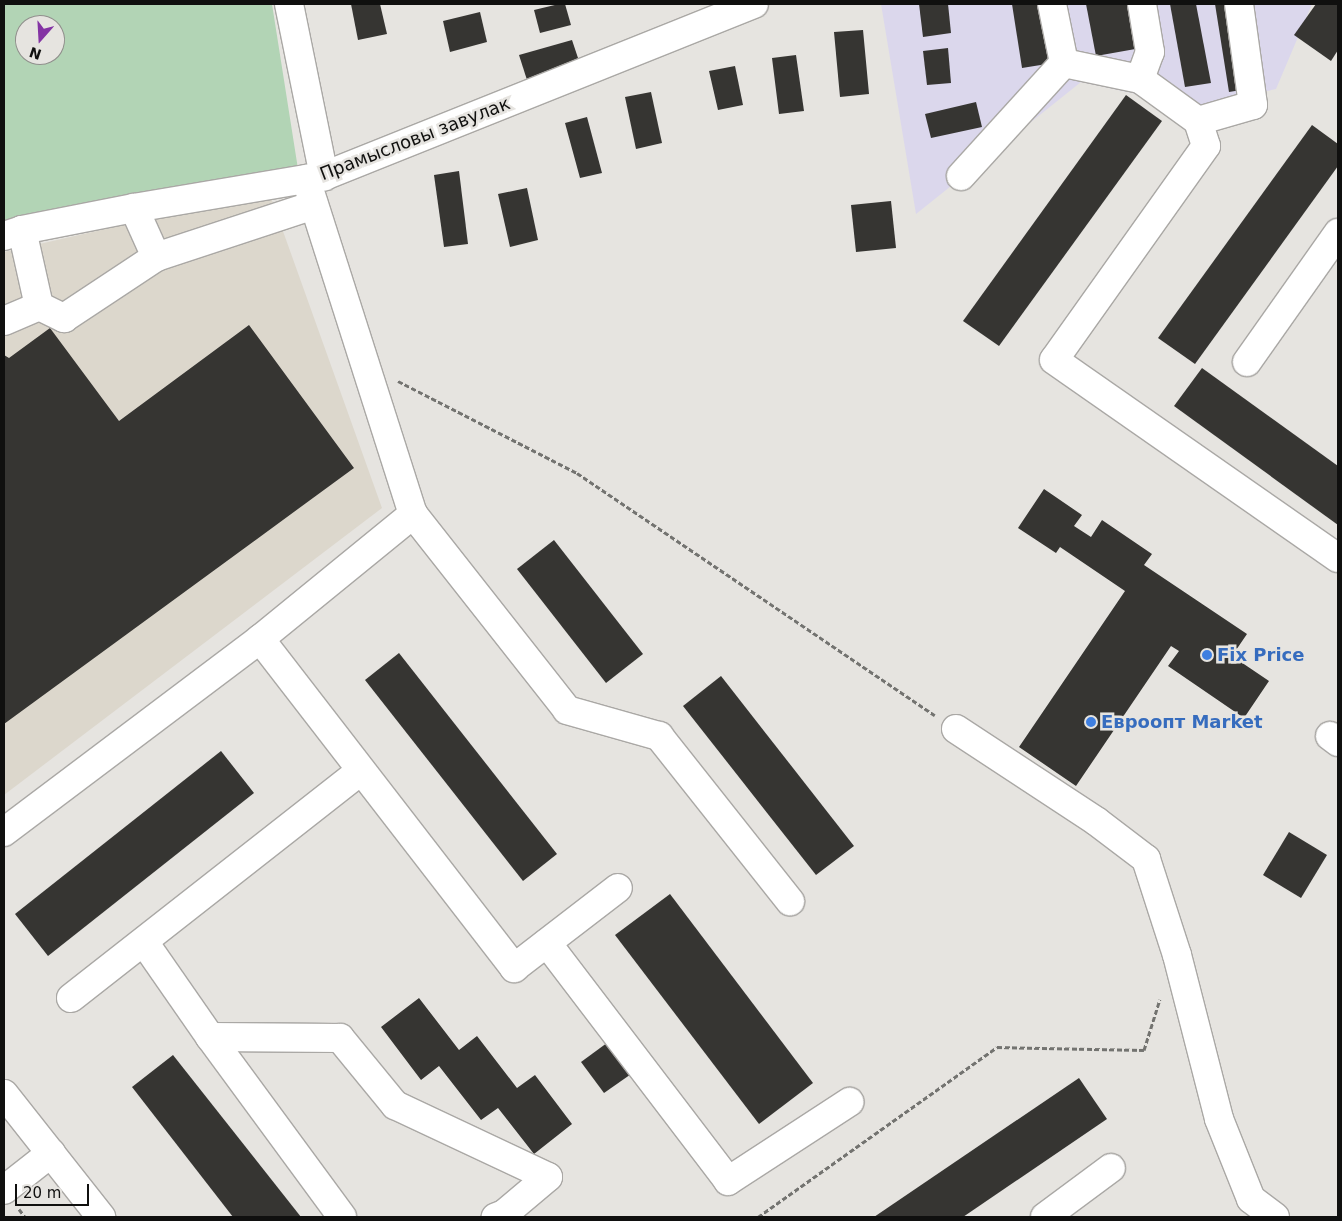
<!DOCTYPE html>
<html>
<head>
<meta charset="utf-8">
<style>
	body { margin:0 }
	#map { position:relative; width:1342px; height:1221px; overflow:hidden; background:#e6e4e0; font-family:"DejaVu Sans",sans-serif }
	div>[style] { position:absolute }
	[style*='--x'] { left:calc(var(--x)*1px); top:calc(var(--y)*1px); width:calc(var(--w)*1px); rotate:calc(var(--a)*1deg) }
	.built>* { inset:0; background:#dcd7cc }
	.industrial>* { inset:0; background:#dbd7ec }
	.green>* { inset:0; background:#b2d4b5 }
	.building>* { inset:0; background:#363532 }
	.path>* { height:3px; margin-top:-1.5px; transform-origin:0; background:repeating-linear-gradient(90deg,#737370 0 5px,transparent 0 7.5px) }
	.roads { filter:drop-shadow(1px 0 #aaa8a5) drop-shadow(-1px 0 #aaa8a5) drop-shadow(0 1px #aaa8a5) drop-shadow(0 -1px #aaa8a5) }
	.minor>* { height:28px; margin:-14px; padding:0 14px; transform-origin:14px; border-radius:14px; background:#fff }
	.major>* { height:28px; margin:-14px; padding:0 14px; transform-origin:14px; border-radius:14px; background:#fff }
	.dots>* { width:14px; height:14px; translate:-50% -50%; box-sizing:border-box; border:2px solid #e6e4e0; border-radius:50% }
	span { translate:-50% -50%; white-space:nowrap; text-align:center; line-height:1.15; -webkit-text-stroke:5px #e6e4e0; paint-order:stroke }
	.street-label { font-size:18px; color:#10100f }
	.shop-label { font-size:18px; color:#366cbe; font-weight:700 }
	.left { translate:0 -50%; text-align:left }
	.frame { position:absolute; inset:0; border:5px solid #10100f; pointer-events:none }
	.north { position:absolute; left:15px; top:15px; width:50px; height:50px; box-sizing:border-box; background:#e6e4e0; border:1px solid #908f8c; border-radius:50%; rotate:199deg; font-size:14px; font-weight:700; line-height:20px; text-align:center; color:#10100f }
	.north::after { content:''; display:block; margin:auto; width:18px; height:22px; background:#8434a4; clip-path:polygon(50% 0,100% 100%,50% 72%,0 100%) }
	.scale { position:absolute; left:15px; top:1184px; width:74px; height:22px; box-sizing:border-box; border:2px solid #10100f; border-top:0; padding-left:6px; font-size:15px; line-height:18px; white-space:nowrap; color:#10100f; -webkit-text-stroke:4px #e6e4e0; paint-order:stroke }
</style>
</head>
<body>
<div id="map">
	<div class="built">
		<div style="clip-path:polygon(269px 192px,382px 508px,4px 795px,4px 252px)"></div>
	</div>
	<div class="industrial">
		<div style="clip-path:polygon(881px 4px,1312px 4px,1276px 89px,1196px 107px,1081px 82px,916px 214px)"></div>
	</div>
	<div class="green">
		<div style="clip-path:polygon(evenodd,4px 4px,272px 4px,298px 169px,4px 221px,4px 4px,25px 25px,55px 25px,55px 55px,25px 55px,25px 25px)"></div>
	</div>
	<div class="building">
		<div style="clip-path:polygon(351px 4px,380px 4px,387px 34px,358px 40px)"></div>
		<div style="clip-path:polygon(559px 4px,565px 4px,571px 25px,540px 33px,534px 10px)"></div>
		<div style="clip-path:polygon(919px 4px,948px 4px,951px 33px,923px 37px)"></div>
		<div style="clip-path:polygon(1012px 4px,1043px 4px,1053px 63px,1022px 68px)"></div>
		<div style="clip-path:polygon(1086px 4px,1133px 4px,1141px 48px,1096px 56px)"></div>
		<div style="clip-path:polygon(1170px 4px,1196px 4px,1211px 83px,1185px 87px)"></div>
		<div style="clip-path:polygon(1215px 4px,1234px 4px,1247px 89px,1229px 92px)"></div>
		<div style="clip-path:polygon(1316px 4px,1338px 4px,1338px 50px,1331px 61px,1294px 35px)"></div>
		<div style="clip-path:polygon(480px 12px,487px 42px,450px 52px,443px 21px)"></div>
		<div style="clip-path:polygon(863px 30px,869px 94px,840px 97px,834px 32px)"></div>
		<div style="clip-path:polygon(572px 40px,580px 64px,527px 80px,519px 55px)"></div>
		<div style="clip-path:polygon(948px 48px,951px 83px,927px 85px,923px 51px)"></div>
		<div style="clip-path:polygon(796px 55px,804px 111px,779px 114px,772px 58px)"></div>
		<div style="clip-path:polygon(735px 66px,743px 105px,718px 110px,709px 71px)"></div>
		<div style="clip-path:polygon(651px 92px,662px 143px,636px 149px,625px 97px)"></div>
		<div style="clip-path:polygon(1126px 95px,1162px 121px,999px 346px,963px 321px)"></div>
		<div style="clip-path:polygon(976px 102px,982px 127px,931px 138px,925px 114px)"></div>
		<div style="clip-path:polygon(587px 117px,602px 173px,580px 178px,565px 123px)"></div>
		<div style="clip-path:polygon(1312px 125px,1338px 144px,1338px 166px,1195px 364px,1158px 338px)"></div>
		<div style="clip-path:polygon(459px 171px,468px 244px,444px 247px,434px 175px)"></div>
		<div style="clip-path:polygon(527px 188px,538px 240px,510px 247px,498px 194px)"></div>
		<div style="clip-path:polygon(891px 201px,896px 248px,856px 252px,851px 205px)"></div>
		<div style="clip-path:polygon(249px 325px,354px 468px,4px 724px,4px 355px,9px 358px,50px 328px,119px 421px)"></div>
		<div style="clip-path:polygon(1202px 368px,1338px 466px,1338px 525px,1174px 406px)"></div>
		<div style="clip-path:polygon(1044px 489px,1082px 515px,1074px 526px,1091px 537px,1102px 520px,1152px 554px,1144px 565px,1247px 634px,1232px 656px,1269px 681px,1244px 718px,1168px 666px,1179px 651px,1171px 646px,1076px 786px,1019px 747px,1125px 591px,1060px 547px,1056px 553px,1018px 528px)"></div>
		<div style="clip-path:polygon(554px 540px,643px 654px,606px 683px,517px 569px)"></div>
		<div style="clip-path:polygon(399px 653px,557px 854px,523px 881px,365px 680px)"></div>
		<div style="clip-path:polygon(721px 676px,854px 846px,816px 875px,683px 706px)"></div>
		<div style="clip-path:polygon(221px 751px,254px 793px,48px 956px,15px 914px)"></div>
		<div style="clip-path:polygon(1289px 832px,1327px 855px,1301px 898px,1263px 875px)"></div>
		<div style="clip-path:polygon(670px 894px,813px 1083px,759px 1124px,615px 935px)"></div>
		<div style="clip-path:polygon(419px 998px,459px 1050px,477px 1036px,517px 1088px,535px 1075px,572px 1124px,534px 1154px,498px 1108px,481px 1120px,439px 1066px,421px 1080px,381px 1027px)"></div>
		<div style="clip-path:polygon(611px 1040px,634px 1072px,604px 1093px,581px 1062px)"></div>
		<div style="clip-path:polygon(173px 1055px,301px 1217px,233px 1217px,132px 1087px)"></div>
		<div style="clip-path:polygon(1079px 1078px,1107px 1119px,963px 1217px,874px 1217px)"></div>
	</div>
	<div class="path">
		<div style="--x:398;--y:381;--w:201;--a:27.2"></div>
		<div style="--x:577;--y:473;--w:432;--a:34.1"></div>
		<div style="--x:19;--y:1209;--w:10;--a:53"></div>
		<div style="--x:758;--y:1217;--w:293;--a:-35.4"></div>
		<div style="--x:997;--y:1047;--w:147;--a:1.2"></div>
		<div style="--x:1144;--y:1050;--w:53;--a:-72.6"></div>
	</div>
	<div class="roads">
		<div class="minor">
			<div style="--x:289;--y:4;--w:176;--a:78.5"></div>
			<div style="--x:1052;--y:4;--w:60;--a:78.5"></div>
			<div style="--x:1064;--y:63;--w:78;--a:11.9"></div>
			<div style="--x:1140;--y:79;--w:72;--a:35.9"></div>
			<div style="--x:1239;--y:4;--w:102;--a:82.1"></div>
			<div style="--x:1253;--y:105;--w:57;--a:163.8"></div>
			<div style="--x:1198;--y:121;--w:26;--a:72"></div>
			<div style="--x:1206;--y:146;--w:262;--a:125.4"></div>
			<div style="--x:1054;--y:360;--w:346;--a:34.9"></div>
			<div style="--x:1140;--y:79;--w:29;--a:-70"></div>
			<div style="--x:1150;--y:52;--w:49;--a:-99.5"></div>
			<div style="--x:961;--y:176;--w:153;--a:-47.7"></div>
			<div style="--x:306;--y:179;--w:352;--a:72.3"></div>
			<div style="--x:134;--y:208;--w:54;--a:65.8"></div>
			<div style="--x:22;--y:230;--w:78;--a:77.4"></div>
			<div style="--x:4;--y:236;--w:19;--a:-18"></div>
			<div style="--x:22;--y:230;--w:114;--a:-11.1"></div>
			<div style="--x:134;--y:208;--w:193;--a:-9.6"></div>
			<div style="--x:324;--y:176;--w:463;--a:-21.8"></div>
			<div style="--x:4;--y:321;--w:38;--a:-23"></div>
			<div style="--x:39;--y:306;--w:28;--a:26"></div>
			<div style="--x:64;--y:318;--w:110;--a:-33.5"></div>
			<div style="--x:156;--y:257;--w:166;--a:-18.2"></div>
			<div style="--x:1247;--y:362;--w:158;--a:-54.8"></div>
			<div style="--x:260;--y:639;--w:416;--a:52.3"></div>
			<div style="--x:514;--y:968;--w:131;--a:-37.6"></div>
			<div style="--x:956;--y:729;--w:168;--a:33.3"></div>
			<div style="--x:1096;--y:821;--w:63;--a:37.2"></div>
			<div style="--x:1146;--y:859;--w:101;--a:72.1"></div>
			<div style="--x:1177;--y:955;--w:169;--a:75.6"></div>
			<div style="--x:1219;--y:1119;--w:86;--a:68.2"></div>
			<div style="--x:1251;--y:1199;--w:30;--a:37"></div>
			<div style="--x:1330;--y:736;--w:10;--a:37"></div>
			<div style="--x:4;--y:832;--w:321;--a:-37"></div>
			<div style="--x:260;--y:639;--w:198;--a:-39.2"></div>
			<div style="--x:413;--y:514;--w:249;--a:51.8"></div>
			<div style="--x:567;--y:710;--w:96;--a:15.8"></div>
			<div style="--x:659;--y:736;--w:211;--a:51.6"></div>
			<div style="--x:144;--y:942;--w:116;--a:55.2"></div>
			<div style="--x:210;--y:1037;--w:223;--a:53.7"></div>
			<div style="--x:547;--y:943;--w:299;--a:52.7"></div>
			<div style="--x:728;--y:1181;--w:145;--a:-33.1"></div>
			<div style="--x:71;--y:998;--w:367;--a:-38.1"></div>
			<div style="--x:210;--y:1037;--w:130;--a:0.4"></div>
			<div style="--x:340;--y:1038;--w:87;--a:50.6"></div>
			<div style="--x:395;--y:1105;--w:169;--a:25.2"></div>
			<div style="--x:548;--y:1177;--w:57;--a:139.9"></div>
			<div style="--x:504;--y:1214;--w:9;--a:159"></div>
			<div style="--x:4;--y:1190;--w:60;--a:-38.2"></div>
			<div style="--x:1045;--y:1217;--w:82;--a:-36.6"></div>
		</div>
		<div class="major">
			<div style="--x:4;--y:1094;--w:157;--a:51.7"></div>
		</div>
	</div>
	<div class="dots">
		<div style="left:1207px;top:655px;background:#3f7fe0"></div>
		<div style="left:1091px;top:722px;background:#3f7fe0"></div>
	</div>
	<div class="street-label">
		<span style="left:415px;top:139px;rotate:-21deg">Прамысловы завулак</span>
	</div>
	<div class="shop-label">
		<span class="left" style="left:1217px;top:655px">Fix Price</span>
		<span class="left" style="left:1101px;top:722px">Евроопт Market</span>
	</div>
	<div class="frame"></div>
	<div class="north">N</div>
	<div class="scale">20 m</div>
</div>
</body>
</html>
